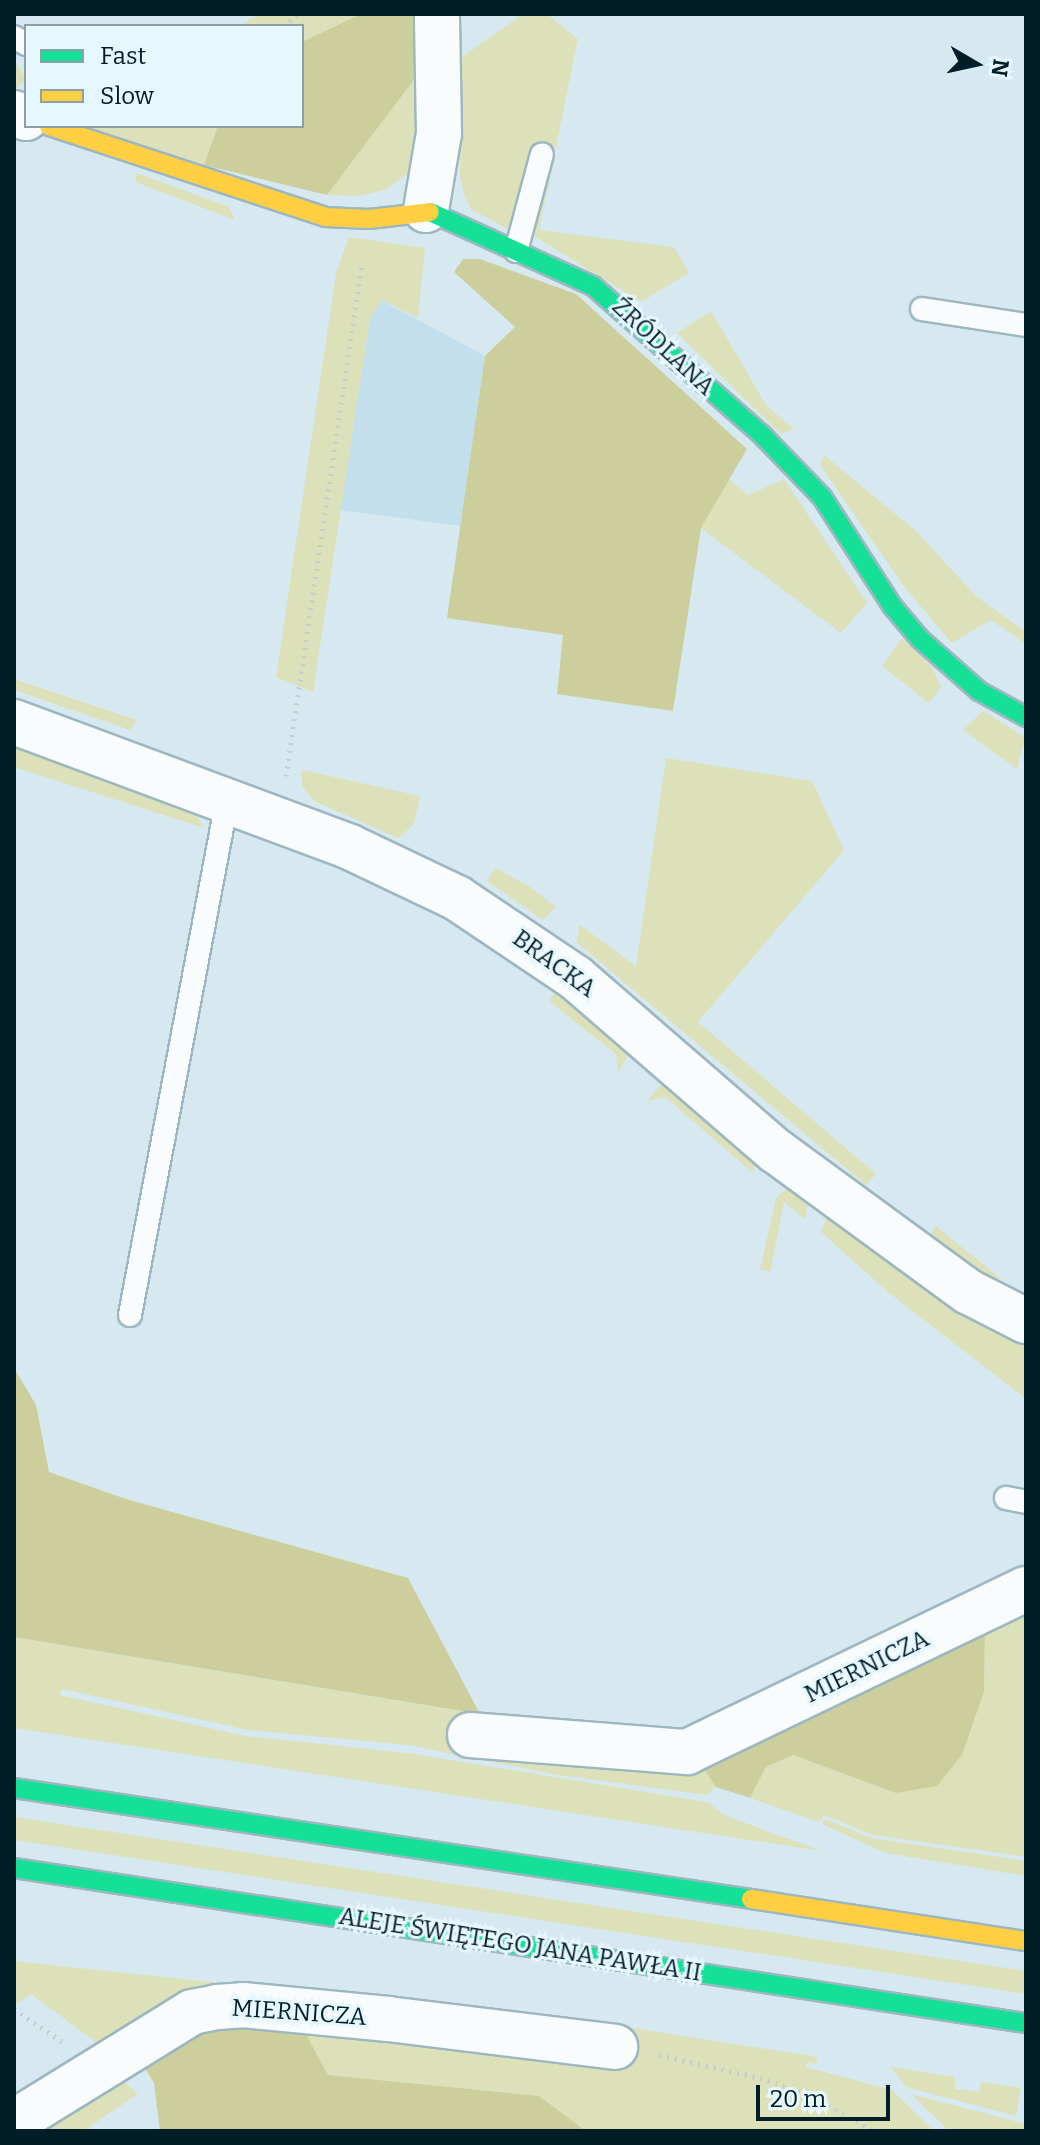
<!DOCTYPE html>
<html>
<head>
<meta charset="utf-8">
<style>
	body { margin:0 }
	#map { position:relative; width:1040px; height:2145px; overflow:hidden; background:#d6e9f0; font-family:Bitter,serif }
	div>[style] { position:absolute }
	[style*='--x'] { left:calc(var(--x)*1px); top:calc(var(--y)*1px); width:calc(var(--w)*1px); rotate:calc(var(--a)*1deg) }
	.built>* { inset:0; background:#c2dfeb }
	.green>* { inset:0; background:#dce1b9 }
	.forest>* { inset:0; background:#cccf9c }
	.path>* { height:5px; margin-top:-2.5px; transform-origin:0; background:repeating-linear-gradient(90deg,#c7cdcf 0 2px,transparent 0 8px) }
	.roads { filter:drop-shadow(2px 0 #9db7c0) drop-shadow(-2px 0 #9db7c0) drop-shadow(0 2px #9db7c0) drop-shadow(0 -2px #9db7c0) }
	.lane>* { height:22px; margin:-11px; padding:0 11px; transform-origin:11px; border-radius:11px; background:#f9fcfd }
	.street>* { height:44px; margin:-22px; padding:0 22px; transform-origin:22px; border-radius:22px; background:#f9fcfd }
	.fast>* { height:18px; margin:-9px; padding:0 9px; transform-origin:9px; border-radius:9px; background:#16e098 }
	.slow>* { height:18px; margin:-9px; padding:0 9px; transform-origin:9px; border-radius:9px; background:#ffcf43 }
	span { translate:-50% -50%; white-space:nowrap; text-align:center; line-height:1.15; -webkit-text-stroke:6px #e7f7fe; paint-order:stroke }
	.street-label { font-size:24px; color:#011d27 }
	.frame { position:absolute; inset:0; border:16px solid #011d27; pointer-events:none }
	.legend { position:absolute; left:24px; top:24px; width:280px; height:104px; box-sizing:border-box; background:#e7f7fe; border:2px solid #8ba0a8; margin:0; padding:10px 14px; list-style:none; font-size:24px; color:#011d27 }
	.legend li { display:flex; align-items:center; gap:16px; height:40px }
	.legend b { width:40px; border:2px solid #8ba0a8 }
	.north { position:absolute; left:936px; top:24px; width:80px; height:80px; -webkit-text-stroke:6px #e7f7fe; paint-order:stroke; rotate:99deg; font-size:22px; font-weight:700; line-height:32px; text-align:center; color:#011d27 }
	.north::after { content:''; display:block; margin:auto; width:28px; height:36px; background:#011d27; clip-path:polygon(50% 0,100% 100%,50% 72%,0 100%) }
	.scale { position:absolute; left:756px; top:2085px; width:134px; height:36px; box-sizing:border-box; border:4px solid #011d27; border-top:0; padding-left:10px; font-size:24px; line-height:28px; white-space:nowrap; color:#011d27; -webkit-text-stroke:6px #e7f7fe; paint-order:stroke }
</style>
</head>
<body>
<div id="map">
	<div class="built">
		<div style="clip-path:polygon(381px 300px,485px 356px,461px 526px,340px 510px,370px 318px)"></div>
	</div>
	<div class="green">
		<div style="clip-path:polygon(260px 14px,361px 14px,302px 42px,302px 26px,239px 26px)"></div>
		<div style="clip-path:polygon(523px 14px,547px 14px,578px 39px,539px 230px,674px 247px,689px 273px,641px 302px,534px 236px,551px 150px,512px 231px,472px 210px,465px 197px,460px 176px,462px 57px)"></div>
		<div style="clip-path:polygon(14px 60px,26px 79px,14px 91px)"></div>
		<div style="clip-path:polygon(422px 69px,420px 143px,406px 175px,385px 190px,360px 196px,327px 195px)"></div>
		<div style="clip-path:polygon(86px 126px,218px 126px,204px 165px)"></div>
		<div style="clip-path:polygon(137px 173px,229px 207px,235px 220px,135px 182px)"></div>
		<div style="clip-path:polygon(349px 237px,425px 248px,418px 318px,382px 300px,370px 318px,313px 692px,276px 677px,336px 273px)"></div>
		<div style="clip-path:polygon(711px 311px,766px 405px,794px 429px,781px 434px,677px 333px)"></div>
		<div style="clip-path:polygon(824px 455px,917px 532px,977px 597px,1026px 632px,1026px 644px,991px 620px,952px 643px,905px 588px,820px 465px)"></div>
		<div style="clip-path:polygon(729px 479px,748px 495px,784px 479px,867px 603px,841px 633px,701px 528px)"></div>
		<div style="clip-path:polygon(902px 638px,932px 667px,941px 687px,929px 703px,882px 666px)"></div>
		<div style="clip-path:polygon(14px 679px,137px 720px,130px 730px,14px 690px)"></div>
		<div style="clip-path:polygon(983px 711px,1025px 737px,1017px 769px,963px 730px)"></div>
		<div style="clip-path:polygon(14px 746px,194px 811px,204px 828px,14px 767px)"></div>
		<div style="clip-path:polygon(666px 758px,812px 781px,844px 850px,698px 1022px,876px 1174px,866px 1185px,576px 942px,580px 925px,636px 966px)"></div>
		<div style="clip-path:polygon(302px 770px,420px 796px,414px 824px,398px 838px,314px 801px,302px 786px)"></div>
		<div style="clip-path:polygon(495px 868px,529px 886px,556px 907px,543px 920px,487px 881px)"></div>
		<div style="clip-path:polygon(558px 988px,626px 1044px,627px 1057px,618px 1073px,616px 1054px,549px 1001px)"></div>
		<div style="clip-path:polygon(662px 1084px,671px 1084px,758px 1158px,752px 1172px,665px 1097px,647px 1101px)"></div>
		<div style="clip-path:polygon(789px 1187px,808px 1203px,805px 1219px,784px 1202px,770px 1272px,760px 1269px,776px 1198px)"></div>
		<div style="clip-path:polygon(827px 1218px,900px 1267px,1026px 1335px,1026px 1399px,888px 1292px,821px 1232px)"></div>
		<div style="clip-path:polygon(936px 1226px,1000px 1278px,985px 1286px,925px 1242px)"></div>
		<div style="clip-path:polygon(1026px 1606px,1026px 1857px,873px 1835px,824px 1815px,819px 1822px,750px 1798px,766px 1767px,793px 1755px,896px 1793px,962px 1755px,984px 1692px,985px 1626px)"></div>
		<div style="clip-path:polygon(14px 1637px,465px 1712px,466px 1747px,700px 1763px,716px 1787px,707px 1795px,558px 1775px,408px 1745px,248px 1730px,62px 1689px,60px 1695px,246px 1736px,407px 1753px,707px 1802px,726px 1816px,822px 1851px,14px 1728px)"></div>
		<div style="clip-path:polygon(14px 1817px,1026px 1971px,1026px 1994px,14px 1840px)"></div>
		<div style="clip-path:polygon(825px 1819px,871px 1838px,1026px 1861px,1026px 1876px,886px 1853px,822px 1824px)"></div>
		<div style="clip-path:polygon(14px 1961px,626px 2027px,818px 2057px,816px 2064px,807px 2062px,806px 2067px,892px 2090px,934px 2131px,586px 2131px,539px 2096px,328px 2075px,300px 2023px,392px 2010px,100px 2045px,31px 1994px,14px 2006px)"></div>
		<div style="clip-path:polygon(891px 2067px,955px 2077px,955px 2089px,979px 2092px,981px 2082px,1021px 2088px,1016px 2116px,906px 2087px)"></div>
		<div style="clip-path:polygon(118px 2076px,138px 2094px,83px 2131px,25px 2131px)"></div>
		<div style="clip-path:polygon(911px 2094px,1026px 2124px,1026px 2131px,949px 2131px)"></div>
	</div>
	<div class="forest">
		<div style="clip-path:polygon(361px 14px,421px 14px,422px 69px,327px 195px,204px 165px,218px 126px,302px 126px,302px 42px)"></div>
		<div style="clip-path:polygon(463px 259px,480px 259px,576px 294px,747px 449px,701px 528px,673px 711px,557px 694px,563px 635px,447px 618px,485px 356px,515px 327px,454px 272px)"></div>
		<div style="clip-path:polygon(14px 1368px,36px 1405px,49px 1472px,126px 1499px,408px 1578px,480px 1714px,14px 1637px)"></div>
		<div style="clip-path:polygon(985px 1626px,984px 1692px,962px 1755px,937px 1786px,896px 1793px,793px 1755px,766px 1767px,750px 1798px,716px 1787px,700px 1763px)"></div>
		<div style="clip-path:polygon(201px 2022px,300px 2023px,328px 2075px,539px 2096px,586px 2131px,160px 2131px,154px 2083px,140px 2060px)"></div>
	</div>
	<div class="path">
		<div style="--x:283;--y:26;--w:20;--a:-37"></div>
		<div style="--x:286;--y:776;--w:518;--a:-81.56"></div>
		<div style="--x:14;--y:2009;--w:59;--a:34"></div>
		<div style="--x:659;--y:2055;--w:104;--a:12.8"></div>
		<div style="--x:760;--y:2078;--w:50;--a:18.8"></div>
		<div style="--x:807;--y:2094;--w:76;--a:29.3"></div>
	</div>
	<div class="roads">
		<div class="lane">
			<div style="--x:14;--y:37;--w:14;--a:30"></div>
			<div style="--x:516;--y:251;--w:100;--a:-75"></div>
			<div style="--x:922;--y:309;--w:105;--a:8.7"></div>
			<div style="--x:130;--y:1315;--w:523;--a:-79.31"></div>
			<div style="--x:1006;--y:1498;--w:20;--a:11"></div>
		</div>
		<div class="street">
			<div style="--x:14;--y:113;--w:13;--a:23"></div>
			<div style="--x:426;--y:210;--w:78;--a:-80.4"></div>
			<div style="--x:439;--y:133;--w:119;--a:-91"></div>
			<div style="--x:14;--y:722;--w:358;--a:20.4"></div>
			<div style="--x:350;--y:847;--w:119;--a:25.5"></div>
			<div style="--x:457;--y:898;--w:143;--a:33.9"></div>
			<div style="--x:576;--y:978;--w:264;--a:40.9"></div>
			<div style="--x:776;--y:1151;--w:239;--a:36.2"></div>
			<div style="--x:969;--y:1292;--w:64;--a:27"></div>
			<div style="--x:470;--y:1735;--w:218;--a:4.5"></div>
			<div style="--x:687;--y:1752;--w:376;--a:-25.7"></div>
			<div style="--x:14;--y:2122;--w:209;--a:-31.7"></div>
			<div style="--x:192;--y:2012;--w:25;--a:-11"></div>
			<div style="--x:217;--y:2007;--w:26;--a:-4"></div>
			<div style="--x:243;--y:2005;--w:146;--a:5.5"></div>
			<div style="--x:388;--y:2019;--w:229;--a:7"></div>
		</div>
		<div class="fast">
			<div style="--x:430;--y:212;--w:179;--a:24.4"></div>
			<div style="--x:593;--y:286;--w:227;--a:41.4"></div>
			<div style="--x:763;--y:436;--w:85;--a:46"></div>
			<div style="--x:822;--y:497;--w:131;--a:57.2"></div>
			<div style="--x:893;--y:607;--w:42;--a:49.8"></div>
			<div style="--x:920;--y:639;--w:79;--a:41.4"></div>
			<div style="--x:979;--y:691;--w:54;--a:29"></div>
			<div style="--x:14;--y:1788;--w:745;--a:8.56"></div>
			<div style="--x:14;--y:1868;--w:1024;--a:8.71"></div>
		</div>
		<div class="slow">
			<div style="--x:49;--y:126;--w:291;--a:18.2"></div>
			<div style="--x:325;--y:217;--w:44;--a:2.6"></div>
			<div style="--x:369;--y:219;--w:61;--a:-6.5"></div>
			<div style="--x:751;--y:1899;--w:278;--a:8.7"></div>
		</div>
	</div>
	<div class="street-label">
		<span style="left:663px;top:347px;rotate:43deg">ŹRÓDLANA</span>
		<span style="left:554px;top:964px;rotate:36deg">BRACKA</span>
		<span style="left:867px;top:1667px;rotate:-26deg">MIERNICZA</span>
		<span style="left:520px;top:1945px;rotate:9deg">ALEJE ŚWIĘTEGO JANA PAWŁA II</span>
		<span style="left:299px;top:2013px;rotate:4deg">MIERNICZA</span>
	</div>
	<div class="frame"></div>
	<ul class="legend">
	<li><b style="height:10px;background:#16e098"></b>Fast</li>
	<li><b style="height:10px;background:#ffcf43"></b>Slow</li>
	</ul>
	<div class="north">N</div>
	<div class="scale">20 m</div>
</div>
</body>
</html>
